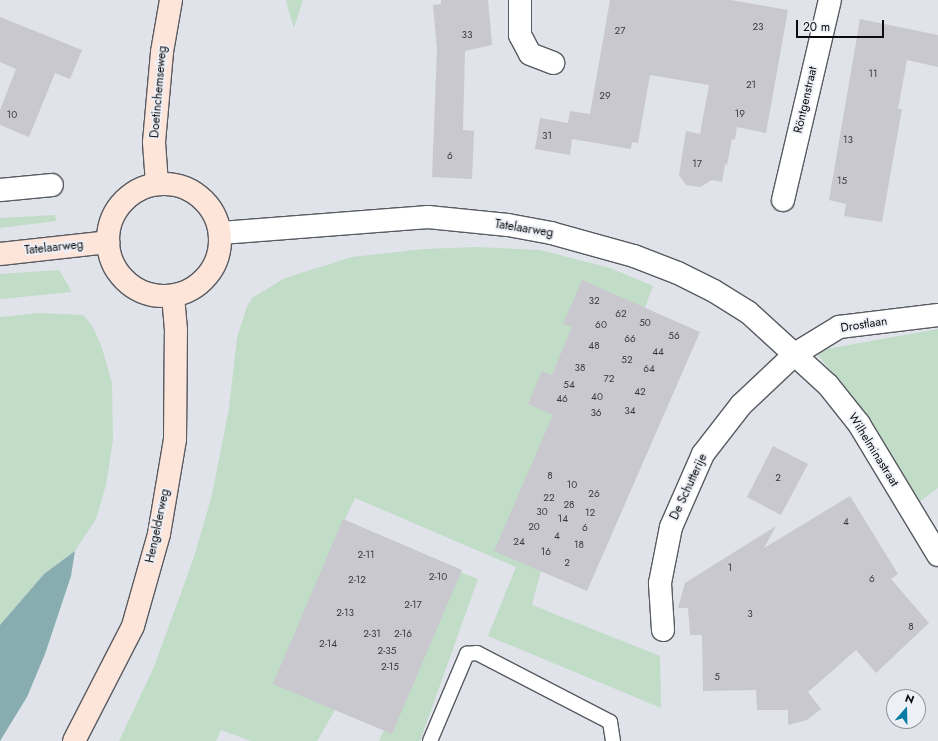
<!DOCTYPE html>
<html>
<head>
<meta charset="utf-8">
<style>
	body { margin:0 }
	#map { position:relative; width:938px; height:741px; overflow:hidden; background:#e0e3ea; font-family:Jost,sans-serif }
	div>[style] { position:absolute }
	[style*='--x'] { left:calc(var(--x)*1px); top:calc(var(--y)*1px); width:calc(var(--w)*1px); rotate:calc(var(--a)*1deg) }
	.green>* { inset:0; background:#c1dcc7 }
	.water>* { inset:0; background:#88adb1 }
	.building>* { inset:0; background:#c9c8cf }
	.roads { filter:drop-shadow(1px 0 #585b61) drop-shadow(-1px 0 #585b61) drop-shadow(0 1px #585b61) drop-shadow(0 -1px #585b61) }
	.service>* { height:14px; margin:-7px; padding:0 7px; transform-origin:7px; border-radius:7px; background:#fff }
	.minor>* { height:22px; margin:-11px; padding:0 11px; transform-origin:11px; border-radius:11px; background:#fff }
	.tertiary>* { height:22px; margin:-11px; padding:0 11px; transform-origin:11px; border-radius:11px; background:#fff }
	.secondary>* { height:22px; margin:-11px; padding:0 11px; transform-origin:11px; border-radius:11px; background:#fde5da }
	.secondary>.ring { margin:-11px; padding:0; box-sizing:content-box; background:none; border:22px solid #fde5da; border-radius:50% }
	span { translate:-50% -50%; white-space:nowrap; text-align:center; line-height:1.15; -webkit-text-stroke:3.5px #edf0f7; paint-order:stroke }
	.number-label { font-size:10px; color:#3a3a3e }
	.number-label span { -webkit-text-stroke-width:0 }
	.street-label { font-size:12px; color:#0a0b0d }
	.north { position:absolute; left:886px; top:689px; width:40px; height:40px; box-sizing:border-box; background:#edf0f7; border:1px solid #929499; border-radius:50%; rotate:20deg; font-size:11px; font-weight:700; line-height:16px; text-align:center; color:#0a0b0d }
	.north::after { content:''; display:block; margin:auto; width:14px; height:18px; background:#087ca4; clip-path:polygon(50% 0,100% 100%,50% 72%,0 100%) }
	.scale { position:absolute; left:796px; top:20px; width:88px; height:18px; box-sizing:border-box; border:2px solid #0a0b0d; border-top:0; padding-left:5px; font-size:12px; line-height:14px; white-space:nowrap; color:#0a0b0d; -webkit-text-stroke:3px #edf0f7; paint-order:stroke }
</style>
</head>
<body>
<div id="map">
	<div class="green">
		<div style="clip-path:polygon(286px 0,303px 0,294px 28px,289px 12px)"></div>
		<div style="clip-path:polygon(55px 215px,56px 221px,0 228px,0 218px)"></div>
		<div style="clip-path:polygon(476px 247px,540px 250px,610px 268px,653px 286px,639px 324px,562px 491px,532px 605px,660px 656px,661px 708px,488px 636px,516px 567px,355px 498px,344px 521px,335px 710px,317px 741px,251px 741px,221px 730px,216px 741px,119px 741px,154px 667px,194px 557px,212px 495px,229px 408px,237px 338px,247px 306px,252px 298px,285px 278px,352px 257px,425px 249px)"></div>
		<div style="clip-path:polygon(59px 270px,72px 292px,0 299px,0 274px)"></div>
		<div style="clip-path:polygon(39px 313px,83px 315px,93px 327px,102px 348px,112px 383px,113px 440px,106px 485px,96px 519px,75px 551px,44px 574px,0 625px,0 317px)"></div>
		<div style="clip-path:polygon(938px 329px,938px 488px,916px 504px,865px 413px,817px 354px,821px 350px)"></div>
		<div style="clip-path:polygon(460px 572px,478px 579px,420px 741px,379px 741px)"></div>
	</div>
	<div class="water">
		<div style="clip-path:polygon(75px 551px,71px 576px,45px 654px,27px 697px,0 741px,0 625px,44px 574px)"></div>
	</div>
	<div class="building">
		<div style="clip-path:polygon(441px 0,488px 0,492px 45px,465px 51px,463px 130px,474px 131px,472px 179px,432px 177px,437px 49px,433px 5px,441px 4px)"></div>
		<div style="clip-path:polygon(610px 0,730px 0,788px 10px,766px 133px,737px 127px,735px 140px,732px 139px,727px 165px,725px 164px,722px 182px,712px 180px,700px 187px,686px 185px,679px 175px,686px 131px,700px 134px,709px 85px,650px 75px,638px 143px,632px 142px,631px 149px,572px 139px,570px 155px,535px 149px,540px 118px,568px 123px,570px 111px,590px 114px)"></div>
		<div style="clip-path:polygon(0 17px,82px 50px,70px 79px,55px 73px,29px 137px,0 125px,0 110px,16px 69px,0 62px)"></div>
		<div style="clip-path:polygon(860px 19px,938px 35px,938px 67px,907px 60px,898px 109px,902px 109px,882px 222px,844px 216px,846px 204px,829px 200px)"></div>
		<div style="clip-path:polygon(582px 280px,700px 332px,587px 591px,494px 551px,553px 415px,528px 404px,542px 371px,552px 375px,572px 327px,563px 324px)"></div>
		<div style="clip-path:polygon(773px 446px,808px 464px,781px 515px,747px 497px)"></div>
		<div style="clip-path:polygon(850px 496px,898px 574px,891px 579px,929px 623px,876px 673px,856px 650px,808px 692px,821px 709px,807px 720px,788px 725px,788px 710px,757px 710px,756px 690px,703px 691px,702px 635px,690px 635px,688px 608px,678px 608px,685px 583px,776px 526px,764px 548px)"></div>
		<div style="clip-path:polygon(343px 519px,462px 570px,392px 734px,273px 684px)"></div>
	</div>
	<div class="roads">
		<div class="service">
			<div style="--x:430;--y:741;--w:95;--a:-67"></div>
			<div style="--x:467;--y:654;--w:10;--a:-6"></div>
			<div style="--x:477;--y:653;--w:150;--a:27.4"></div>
			<div style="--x:610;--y:722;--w:19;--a:81"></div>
		</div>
		<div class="minor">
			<div style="--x:520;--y:0;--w:35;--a:90"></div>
			<div style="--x:520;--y:35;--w:21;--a:62"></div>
			<div style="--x:530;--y:54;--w:25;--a:21"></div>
			<div style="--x:0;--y:190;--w:52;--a:-5.5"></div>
			<div style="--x:783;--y:200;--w:205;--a:-76.8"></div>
			<div style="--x:663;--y:630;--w:47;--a:-93.7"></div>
			<div style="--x:660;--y:583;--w:57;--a:-78.9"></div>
			<div style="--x:671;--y:527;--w:80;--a:-66.3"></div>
			<div style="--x:703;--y:454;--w:62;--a:-52.2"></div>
			<div style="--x:741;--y:405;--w:74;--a:-43.4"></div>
			<div style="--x:795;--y:354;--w:52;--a:-31.5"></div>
			<div style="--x:839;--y:327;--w:100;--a:-6.9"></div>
		</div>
		<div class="tertiary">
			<div style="--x:221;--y:233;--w:208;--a:-4.4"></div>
			<div style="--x:428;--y:217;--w:80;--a:5.7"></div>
			<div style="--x:508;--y:225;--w:44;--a:10.5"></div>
			<div style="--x:551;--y:233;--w:86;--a:15.5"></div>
			<div style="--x:634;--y:256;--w:47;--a:21.1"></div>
			<div style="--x:678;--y:273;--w:40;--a:26.6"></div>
			<div style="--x:714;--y:291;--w:40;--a:32"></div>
			<div style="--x:748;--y:312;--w:108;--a:42.4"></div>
			<div style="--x:828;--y:385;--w:50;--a:51.5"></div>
			<div style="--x:859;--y:424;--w:153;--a:58.9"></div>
		</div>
		<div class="secondary">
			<div class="ring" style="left:108px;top:184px;width:90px;height:90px"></div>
			<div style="--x:157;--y:184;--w:42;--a:-94.1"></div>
			<div style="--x:154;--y:142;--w:90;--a:-84.9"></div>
			<div style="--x:162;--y:52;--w:53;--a:-80.2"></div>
			<div style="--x:0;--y:254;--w:109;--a:-6.3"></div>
			<div style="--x:74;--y:741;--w:129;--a:-62.8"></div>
			<div style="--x:133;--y:626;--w:96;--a:-74.2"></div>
			<div style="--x:159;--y:534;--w:96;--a:-80.4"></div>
			<div style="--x:175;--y:439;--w:109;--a:-89.5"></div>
			<div style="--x:176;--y:330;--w:34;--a:-95"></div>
		</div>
	</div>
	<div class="number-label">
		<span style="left:758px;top:27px">23</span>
		<span style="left:620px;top:31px">27</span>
		<span style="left:467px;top:35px">33</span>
		<span style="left:873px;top:74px">11</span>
		<span style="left:751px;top:85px">21</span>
		<span style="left:605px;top:96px">29</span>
		<span style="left:740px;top:114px">19</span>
		<span style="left:12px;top:115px">10</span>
		<span style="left:547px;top:136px">31</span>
		<span style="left:848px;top:140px">13</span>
		<span style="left:450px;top:156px">6</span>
		<span style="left:697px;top:164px">17</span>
		<span style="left:842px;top:181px">15</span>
		<span style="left:594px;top:301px">32</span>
		<span style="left:621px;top:314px">62</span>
		<span style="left:645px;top:323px">50</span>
		<span style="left:601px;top:325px">60</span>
		<span style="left:674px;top:336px">56</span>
		<span style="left:630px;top:339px">66</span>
		<span style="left:594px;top:346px">48</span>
		<span style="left:658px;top:352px">44</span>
		<span style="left:627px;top:360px">52</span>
		<span style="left:580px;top:368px">38</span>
		<span style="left:649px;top:369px">64</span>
		<span style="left:609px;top:379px">72</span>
		<span style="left:569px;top:385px">54</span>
		<span style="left:640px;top:392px">42</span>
		<span style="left:597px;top:397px">40</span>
		<span style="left:562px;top:399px">46</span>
		<span style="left:630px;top:411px">34</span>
		<span style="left:596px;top:413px">36</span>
		<span style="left:550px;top:476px">8</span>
		<span style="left:778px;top:478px">2</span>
		<span style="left:572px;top:485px">10</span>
		<span style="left:594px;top:494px">26</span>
		<span style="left:549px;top:498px">22</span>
		<span style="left:569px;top:505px">28</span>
		<span style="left:542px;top:512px">30</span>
		<span style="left:590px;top:513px">12</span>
		<span style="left:563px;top:519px">14</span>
		<span style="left:846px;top:522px">4</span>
		<span style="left:534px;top:527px">20</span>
		<span style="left:585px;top:528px">6</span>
		<span style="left:557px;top:536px">4</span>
		<span style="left:519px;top:542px">24</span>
		<span style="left:579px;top:545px">18</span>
		<span style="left:546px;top:552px">16</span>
		<span style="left:366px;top:555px">2-11</span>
		<span style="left:567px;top:563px">2</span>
		<span style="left:730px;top:568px">1</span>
		<span style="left:438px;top:577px">2-10</span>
		<span style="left:872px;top:579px">6</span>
		<span style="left:357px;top:580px">2-12</span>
		<span style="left:413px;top:605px">2-17</span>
		<span style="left:345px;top:613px">2-13</span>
		<span style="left:750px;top:614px">3</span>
		<span style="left:911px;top:627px">8</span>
		<span style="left:372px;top:634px">2-31</span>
		<span style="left:403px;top:634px">2-16</span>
		<span style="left:328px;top:644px">2-14</span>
		<span style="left:387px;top:651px">2-35</span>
		<span style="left:390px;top:667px">2-15</span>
		<span style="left:717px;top:677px">5</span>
	</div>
	<div class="street-label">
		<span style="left:159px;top:92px;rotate:-85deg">Doetinchemseweg</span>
		<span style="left:806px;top:100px;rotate:-77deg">Röntgenstraat</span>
		<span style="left:524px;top:229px;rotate:9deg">Tatelaarweg</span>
		<span style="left:54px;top:248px;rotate:-6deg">Tatelaarweg</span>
		<span style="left:864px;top:325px;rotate:-9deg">Drostlaan</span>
		<span style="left:873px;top:450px;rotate:58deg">Wilhelminastraat</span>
		<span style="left:689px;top:487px;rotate:-65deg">De Schutterije</span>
		<span style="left:158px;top:526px;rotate:-78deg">Hengelderweg</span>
	</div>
	<div class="north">N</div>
	<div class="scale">20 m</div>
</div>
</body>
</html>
